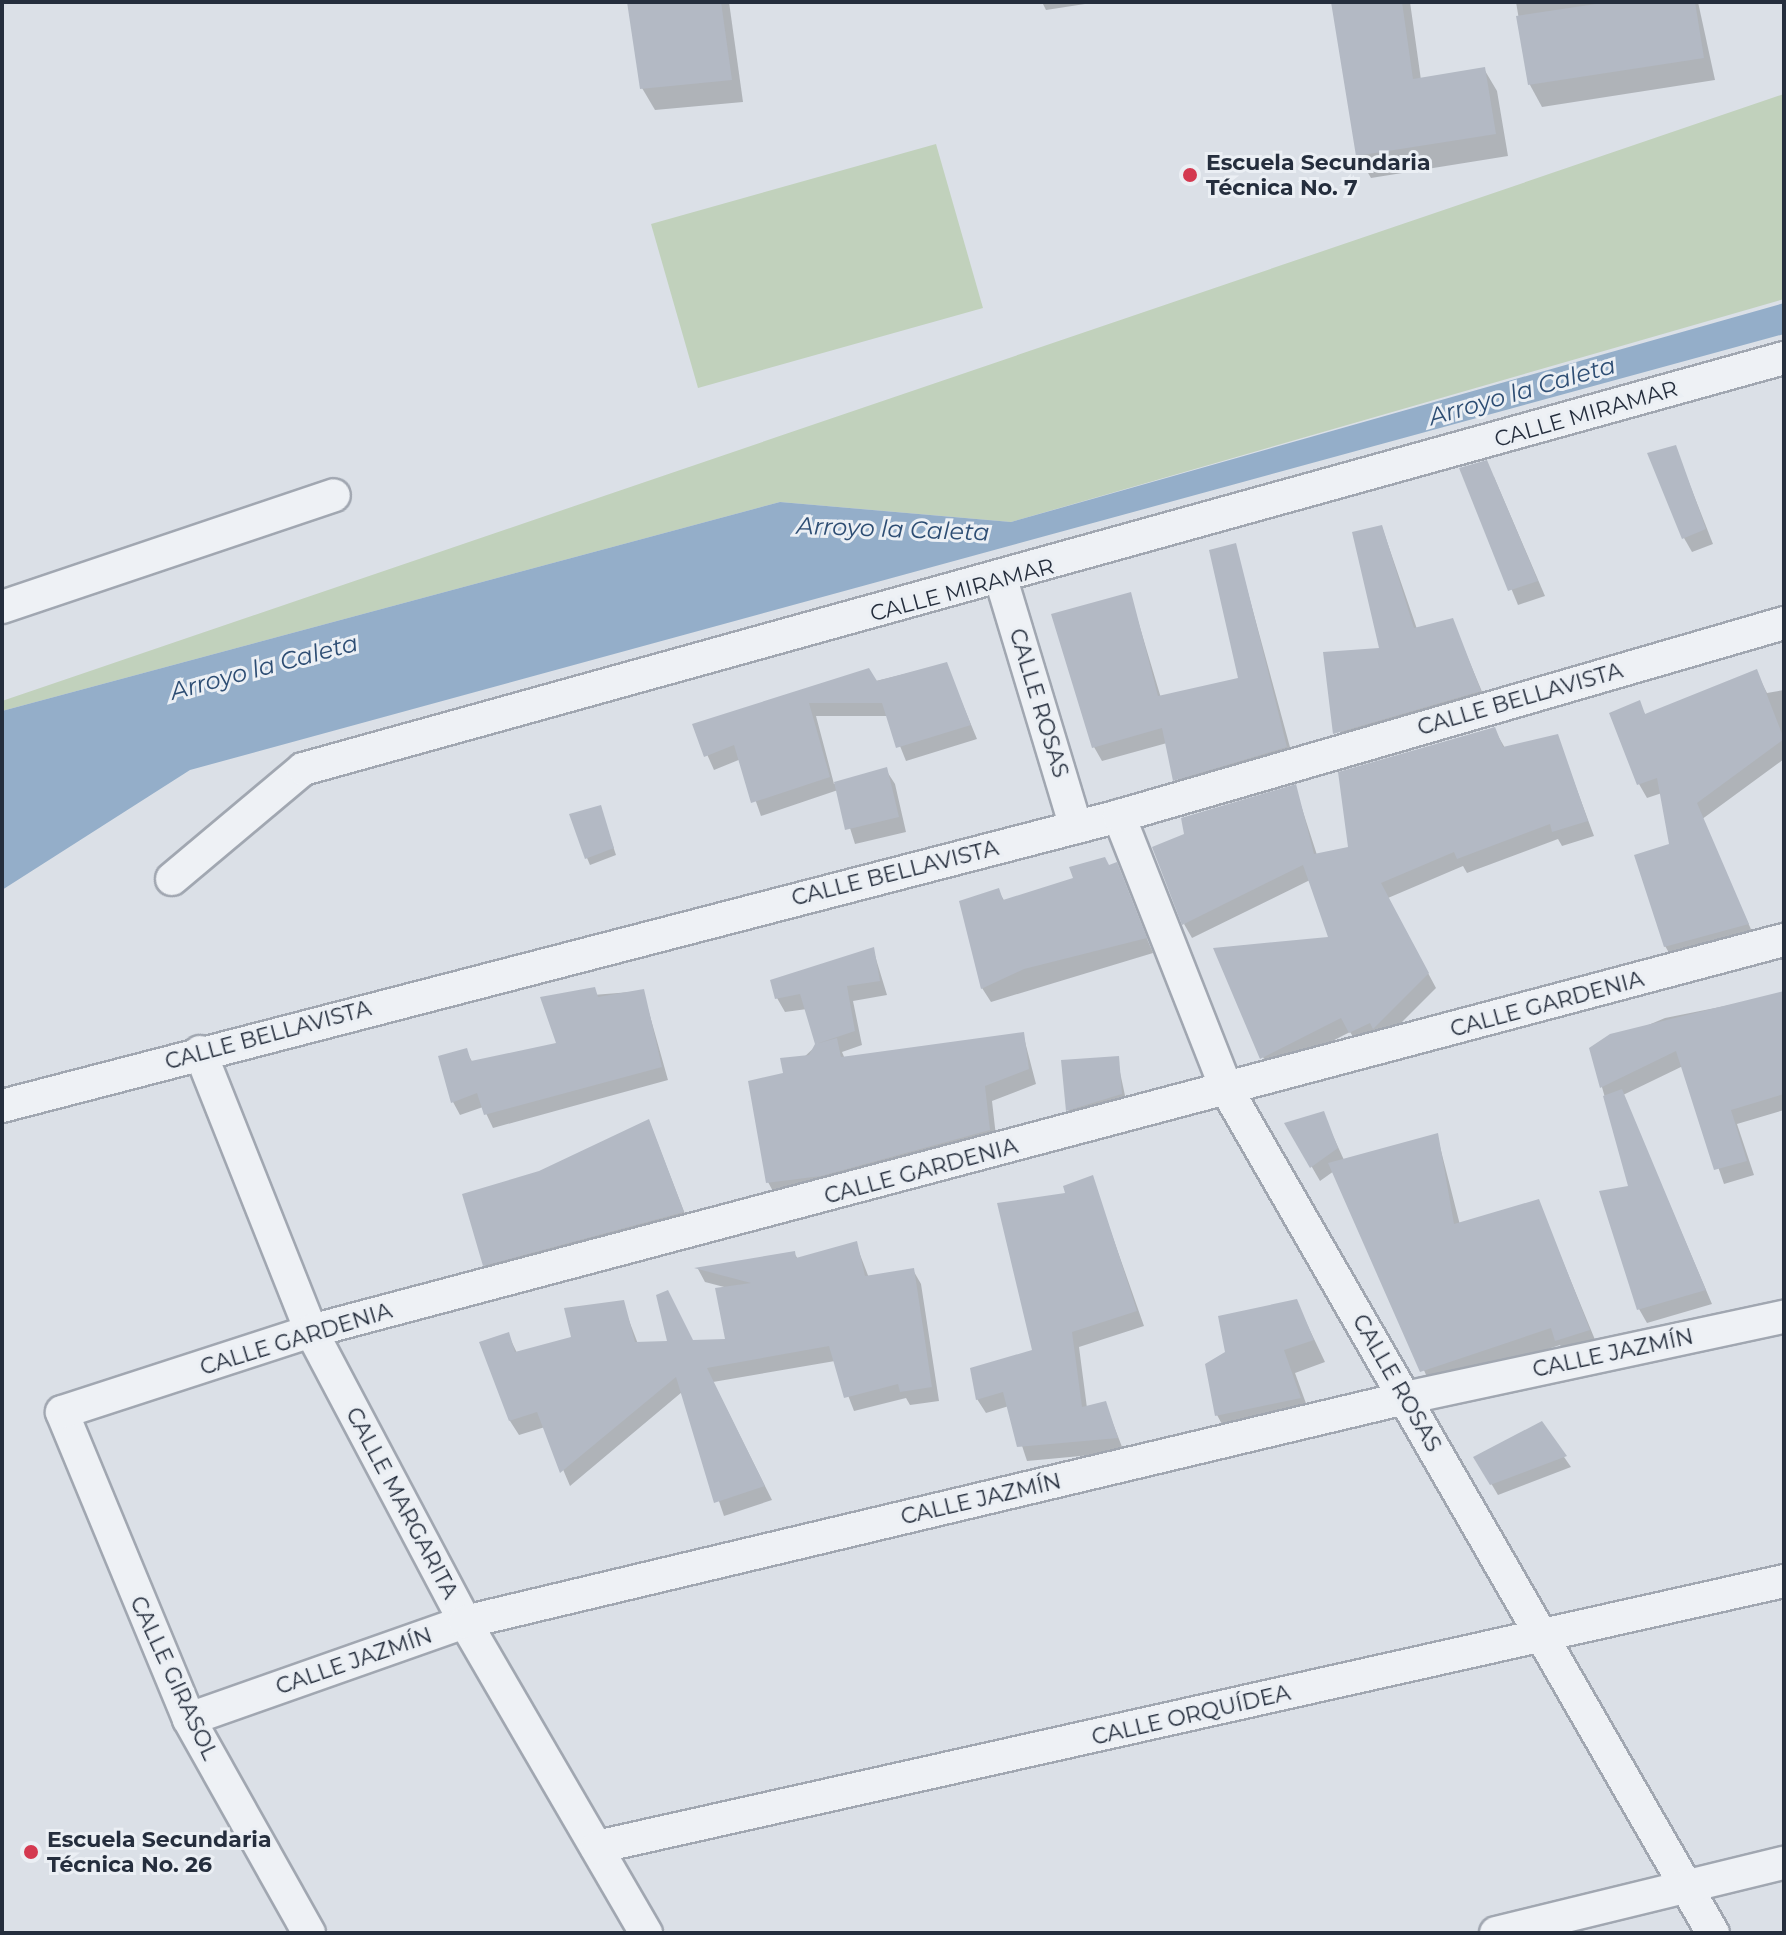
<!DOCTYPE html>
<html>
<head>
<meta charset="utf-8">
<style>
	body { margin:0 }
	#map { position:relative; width:1786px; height:1935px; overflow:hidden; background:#dbe0e7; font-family:Montserrat,sans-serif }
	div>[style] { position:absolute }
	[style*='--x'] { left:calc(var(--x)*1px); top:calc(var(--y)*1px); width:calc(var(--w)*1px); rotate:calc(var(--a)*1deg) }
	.green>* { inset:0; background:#c1d1bc }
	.water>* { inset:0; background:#94aec9 }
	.shadow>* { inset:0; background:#0003 }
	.building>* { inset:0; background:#b3b9c4 }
	.roads { filter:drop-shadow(2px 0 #a1a7b1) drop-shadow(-2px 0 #a1a7b1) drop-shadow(0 2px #a1a7b1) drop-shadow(0 -2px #a1a7b1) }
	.minor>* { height:32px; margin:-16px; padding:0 16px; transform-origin:16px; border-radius:16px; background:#eef1f5 }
	.dots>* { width:22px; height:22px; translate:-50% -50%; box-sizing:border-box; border:4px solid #ebeff4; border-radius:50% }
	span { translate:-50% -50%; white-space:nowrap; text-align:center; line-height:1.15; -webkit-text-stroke:6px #ebeff4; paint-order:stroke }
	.poi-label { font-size:22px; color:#252e3d; font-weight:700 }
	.left { translate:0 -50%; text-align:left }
	.street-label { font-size:22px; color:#252e3d }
	.water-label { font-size:24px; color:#2d4d73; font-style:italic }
	.frame { position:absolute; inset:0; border:4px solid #252e3d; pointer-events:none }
</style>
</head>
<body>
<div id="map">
	<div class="green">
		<div style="clip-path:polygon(1784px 94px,1784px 299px,1011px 522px,780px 502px,2px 711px,2px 701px)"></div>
		<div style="clip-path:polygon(936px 144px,983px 308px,698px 388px,651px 224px)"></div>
	</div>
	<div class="water">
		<div style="clip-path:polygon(1784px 303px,1784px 334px,190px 770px,2px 890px,2px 711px,780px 502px,1011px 522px)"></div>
	</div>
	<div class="shadow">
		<div style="clip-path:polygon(629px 2px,729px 2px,743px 102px,655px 110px,642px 88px)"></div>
		<div style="clip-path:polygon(1042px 2px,1098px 2px,1046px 10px)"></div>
		<div style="clip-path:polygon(1333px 2px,1410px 2px,1421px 80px,1484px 69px,1497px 91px,1508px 156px,1371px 178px,1358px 156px)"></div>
		<div style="clip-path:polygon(1516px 2px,1698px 2px,1715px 80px,1542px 107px,1530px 85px)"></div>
		<div style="clip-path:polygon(1675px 447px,1713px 544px,1692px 552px,1684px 538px)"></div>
		<div style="clip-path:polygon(1462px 469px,1494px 477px,1545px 596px,1518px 605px)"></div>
		<div style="clip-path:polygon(1382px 527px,1417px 629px,1452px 620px,1488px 706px,1344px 747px,1325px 653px,1381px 650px)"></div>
		<div style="clip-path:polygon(1235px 545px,1294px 762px,1183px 794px,1167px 743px,1102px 761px,1094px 747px,1130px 594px,1161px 698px,1240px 680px)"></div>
		<div style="clip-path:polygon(946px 664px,977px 739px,906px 761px,888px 716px,816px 716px,834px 784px,886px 770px,895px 784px,906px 832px,855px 844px,838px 790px,761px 816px,741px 759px,714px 770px,694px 725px)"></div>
		<div style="clip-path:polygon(1756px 671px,1767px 693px,1784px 690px,1784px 759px,1675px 839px,1662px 793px,1647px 798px,1639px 784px,1639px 703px,1646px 716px)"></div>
		<div style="clip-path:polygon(1494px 729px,1505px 748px,1557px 736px,1594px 836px,1562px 846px,1558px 839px,1467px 873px,1463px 866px,1388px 898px,1436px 988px,1383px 1041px,1359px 1046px,1350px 1032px,1270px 1073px,1216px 949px,1330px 939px,1310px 880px,1192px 938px,1184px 924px,1295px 787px,1317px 855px,1350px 849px)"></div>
		<div style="clip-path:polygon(600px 807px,616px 855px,590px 865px,587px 858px)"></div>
		<div style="clip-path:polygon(1713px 846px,1755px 938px,1674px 961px,1665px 946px)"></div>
		<div style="clip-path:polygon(1116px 864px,1153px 953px,991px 1002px,982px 988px,998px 890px,1005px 902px)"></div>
		<div style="clip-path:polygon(873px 949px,887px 995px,853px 1001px,862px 1045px,842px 1052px,845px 1059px,1023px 1034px,1036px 1084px,992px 1101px,997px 1145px,776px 1197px,768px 1182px,786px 1074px,818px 1044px,807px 1009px,785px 1012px,777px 998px)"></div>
		<div style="clip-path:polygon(643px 991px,668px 1080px,493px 1128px,483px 1107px,460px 1115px,453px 1102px,466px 1051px,473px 1063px,559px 1044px,543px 999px)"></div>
		<div style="clip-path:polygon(1760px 999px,1784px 1073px,1784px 1110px,1737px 1124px,1754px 1175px,1724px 1184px,1683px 1066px,1623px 1095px,1712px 1304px,1647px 1323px,1639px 1309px,1631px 1188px,1591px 1049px,1665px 1018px)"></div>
		<div style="clip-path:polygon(1117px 1058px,1127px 1105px,1075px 1121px,1068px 1110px)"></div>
		<div style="clip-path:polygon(1323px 1114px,1344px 1160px,1437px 1135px,1460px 1225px,1538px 1201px,1598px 1347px,1567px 1357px,1560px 1345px,1432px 1388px,1334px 1171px,1320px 1181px,1287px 1124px)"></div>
		<div style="clip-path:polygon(649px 1121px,690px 1227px,493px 1279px,484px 1265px,540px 1173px)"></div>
		<div style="clip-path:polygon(1092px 1178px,1144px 1326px,1079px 1347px,1087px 1408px,1105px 1403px,1124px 1452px,1027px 1461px,1009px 1406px,986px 1413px,977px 1399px,1034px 1351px,1068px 1195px)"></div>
		<div style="clip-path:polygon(856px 1244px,869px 1278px,913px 1270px,921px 1284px,939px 1401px,910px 1405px,906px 1398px,854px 1411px,835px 1361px,713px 1382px,772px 1500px,724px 1516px,682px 1392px,570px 1486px,545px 1427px,519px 1435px,510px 1421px,508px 1334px,517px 1353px,574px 1338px,622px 1302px,638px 1344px,728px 1341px,728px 1288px,705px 1282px,698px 1269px,794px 1253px,798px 1259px)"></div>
		<div style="clip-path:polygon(1296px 1301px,1325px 1362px,1295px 1373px,1312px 1420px,1229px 1437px,1217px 1415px)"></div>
		<div style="clip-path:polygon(1541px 1424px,1571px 1467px,1498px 1495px,1476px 1458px)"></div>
	</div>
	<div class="building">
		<div style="clip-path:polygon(627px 2px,721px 2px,732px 80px,640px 89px)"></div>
		<div style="clip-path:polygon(1331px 2px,1402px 2px,1413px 79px,1485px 67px,1496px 134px,1356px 156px)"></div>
		<div style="clip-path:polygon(1609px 2px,1695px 2px,1704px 58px,1528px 85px,1516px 16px)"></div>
		<div style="clip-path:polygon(1676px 445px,1706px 529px,1682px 539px,1647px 453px)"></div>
		<div style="clip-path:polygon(1487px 460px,1538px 581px,1508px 591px,1459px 468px)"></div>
		<div style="clip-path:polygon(1382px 525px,1414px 628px,1453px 618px,1481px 691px,1333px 734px,1323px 652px,1379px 648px,1352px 532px)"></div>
		<div style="clip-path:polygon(1236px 543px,1287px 747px,1173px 781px,1162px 728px,1092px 748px,1051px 614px,1131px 592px,1158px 696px,1238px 678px,1209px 550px)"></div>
		<div style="clip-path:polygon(947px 662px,971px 725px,896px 748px,882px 703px,809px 703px,830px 777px,751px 803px,734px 745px,704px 757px,692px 724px,869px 668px,877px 681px)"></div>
		<div style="clip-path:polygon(1757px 669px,1784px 739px,1697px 803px,1749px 924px,1664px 947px,1634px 855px,1669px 844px,1657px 778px,1637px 785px,1609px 713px,1640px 700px,1645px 714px)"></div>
		<div style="clip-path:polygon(1495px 727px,1503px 747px,1558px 734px,1588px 821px,1552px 832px,1550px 824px,1457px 859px,1454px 852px,1381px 883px,1429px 973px,1373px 1029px,1370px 1023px,1349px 1033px,1341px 1018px,1260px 1059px,1213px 948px,1328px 937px,1303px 865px,1182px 925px,1152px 847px,1184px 834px,1181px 818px,1296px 784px,1314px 854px,1348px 847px,1338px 772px)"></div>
		<div style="clip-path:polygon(887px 767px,899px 817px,845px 830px,834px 782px)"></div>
		<div style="clip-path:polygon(601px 805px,614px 848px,585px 859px,569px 814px)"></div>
		<div style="clip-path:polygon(1105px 857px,1109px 865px,1117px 862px,1147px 938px,1024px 969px,981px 989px,959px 901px,999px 888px,1003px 900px,1073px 878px,1069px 867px)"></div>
		<div style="clip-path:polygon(874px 947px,880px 981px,847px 986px,855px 1031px,816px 1044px,837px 1038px,841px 1057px,1024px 1032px,1029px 1069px,985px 1086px,990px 1130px,821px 1176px,766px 1183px,748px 1081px,783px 1073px,780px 1058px,809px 1055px,815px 1044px,800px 994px,775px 999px,770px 980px)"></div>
		<div style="clip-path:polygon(595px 987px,598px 997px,644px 989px,662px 1067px,484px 1115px,477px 1093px,451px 1103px,438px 1056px,467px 1048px,471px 1061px,556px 1043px,540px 997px)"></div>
		<div style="clip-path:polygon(1784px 991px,1784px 1094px,1731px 1110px,1747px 1161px,1714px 1170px,1676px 1051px,1600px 1088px,1589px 1048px,1610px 1034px)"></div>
		<div style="clip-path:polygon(1119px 1056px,1122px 1094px,1066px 1111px,1061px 1060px)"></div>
		<div style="clip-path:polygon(1622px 1089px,1706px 1290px,1637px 1310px,1599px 1191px,1628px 1186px,1603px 1096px)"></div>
		<div style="clip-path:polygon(1324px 1111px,1338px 1148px,1310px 1168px,1284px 1123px)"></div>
		<div style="clip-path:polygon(649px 1119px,684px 1212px,483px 1266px,462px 1194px,539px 1171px)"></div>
		<div style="clip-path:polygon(1438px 1133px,1454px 1224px,1539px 1199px,1590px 1330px,1555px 1341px,1551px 1328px,1420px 1372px,1328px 1163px)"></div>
		<div style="clip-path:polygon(1093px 1175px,1137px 1311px,1072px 1332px,1082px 1407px,1106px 1401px,1118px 1438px,1017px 1447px,1003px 1392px,976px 1400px,970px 1368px,1032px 1350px,997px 1203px,1065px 1193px,1063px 1186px)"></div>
		<div style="clip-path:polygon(857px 1241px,865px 1276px,914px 1268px,932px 1387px,900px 1392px,898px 1384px,844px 1398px,829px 1346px,707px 1368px,765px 1486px,714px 1503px,676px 1377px,560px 1473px,537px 1412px,509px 1421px,479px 1342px,509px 1332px,515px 1352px,571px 1337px,564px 1308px,624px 1300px,635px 1342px,667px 1341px,656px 1295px,668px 1290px,693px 1340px,725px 1339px,715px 1288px,751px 1283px,694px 1268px,795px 1251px,796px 1258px)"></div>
		<div style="clip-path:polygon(1297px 1299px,1314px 1340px,1284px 1350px,1301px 1398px,1215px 1416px,1205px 1364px,1225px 1352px,1218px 1316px)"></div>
		<div style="clip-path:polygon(1542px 1421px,1567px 1456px,1490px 1485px,1473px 1457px)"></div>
	</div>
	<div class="roads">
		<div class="minor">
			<div style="--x:1001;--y:579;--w:259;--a:73.2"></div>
			<div style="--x:2;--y:607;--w:350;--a:-18.6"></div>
			<div style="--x:1119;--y:816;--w:295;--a:68.5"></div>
			<div style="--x:1227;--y:1090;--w:973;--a:60.04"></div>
			<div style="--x:172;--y:879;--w:171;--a:-40"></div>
			<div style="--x:303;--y:769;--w:1537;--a:-15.51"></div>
			<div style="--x:200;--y:1052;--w:300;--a:68.3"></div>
			<div style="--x:311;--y:1331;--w:329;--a:62.1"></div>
			<div style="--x:465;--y:1622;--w:360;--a:59.8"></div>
			<div style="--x:2;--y:1106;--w:1154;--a:-14.55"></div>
			<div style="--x:1119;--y:816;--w:692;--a:-16.18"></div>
			<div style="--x:189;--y:1719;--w:293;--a:-19.4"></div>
			<div style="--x:465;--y:1622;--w:966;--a:-13.4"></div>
			<div style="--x:1405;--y:1398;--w:388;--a:-12.1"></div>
			<div style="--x:597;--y:1847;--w:1216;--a:-12.63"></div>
			<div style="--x:309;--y:1933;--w:245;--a:-119.3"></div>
			<div style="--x:189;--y:1719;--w:332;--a:-112.5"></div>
			<div style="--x:62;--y:1412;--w:262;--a:-18"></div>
			<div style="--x:311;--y:1331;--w:1524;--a:-14.87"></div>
			<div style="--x:1496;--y:1933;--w:296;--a:-13.7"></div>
		</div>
	</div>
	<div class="dots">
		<div style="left:1190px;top:175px;background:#d43950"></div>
		<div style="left:31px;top:1852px;background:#d43950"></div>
	</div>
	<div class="poi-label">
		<span class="left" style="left:1206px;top:175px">Escuela Secundaria<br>Técnica No. 7</span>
		<span class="left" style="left:47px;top:1852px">Escuela Secundaria<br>Técnica No. 26</span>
	</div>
	<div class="street-label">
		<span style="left:1586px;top:414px;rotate:-16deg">CALLE MIRAMAR</span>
		<span style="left:962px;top:590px;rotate:-15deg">CALLE MIRAMAR</span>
		<span style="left:1520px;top:699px;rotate:-16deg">CALLE BELLAVISTA</span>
		<span style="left:1039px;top:703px;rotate:73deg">CALLE ROSAS</span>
		<span style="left:895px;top:873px;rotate:-14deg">CALLE BELLAVISTA</span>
		<span style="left:1547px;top:1004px;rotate:-15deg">CALLE GARDENIA</span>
		<span style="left:268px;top:1035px;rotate:-15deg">CALLE BELLAVISTA</span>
		<span style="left:921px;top:1171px;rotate:-15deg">CALLE GARDENIA</span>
		<span style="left:296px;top:1339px;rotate:-17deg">CALLE GARDENIA</span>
		<span style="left:1613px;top:1353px;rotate:-12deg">CALLE JAZMÍN</span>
		<span style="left:1397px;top:1383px;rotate:60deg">CALLE ROSAS</span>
		<span style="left:981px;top:1499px;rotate:-13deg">CALLE JAZMÍN</span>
		<span style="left:402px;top:1503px;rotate:62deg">CALLE MARGARITA</span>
		<span style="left:354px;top:1661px;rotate:-19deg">CALLE JAZMÍN</span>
		<span style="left:174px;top:1678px;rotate:65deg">CALLE GIRASOL</span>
		<span style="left:1191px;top:1715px;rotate:-13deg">CALLE ORQUÍDEA</span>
	</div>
	<div class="water-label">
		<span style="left:1522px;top:391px;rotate:-16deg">Arroyo la Caleta</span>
		<span style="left:893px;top:529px;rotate:2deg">Arroyo la Caleta</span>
		<span style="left:264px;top:667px;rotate:-15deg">Arroyo la Caleta</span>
	</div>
	<div class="frame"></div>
</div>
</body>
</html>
